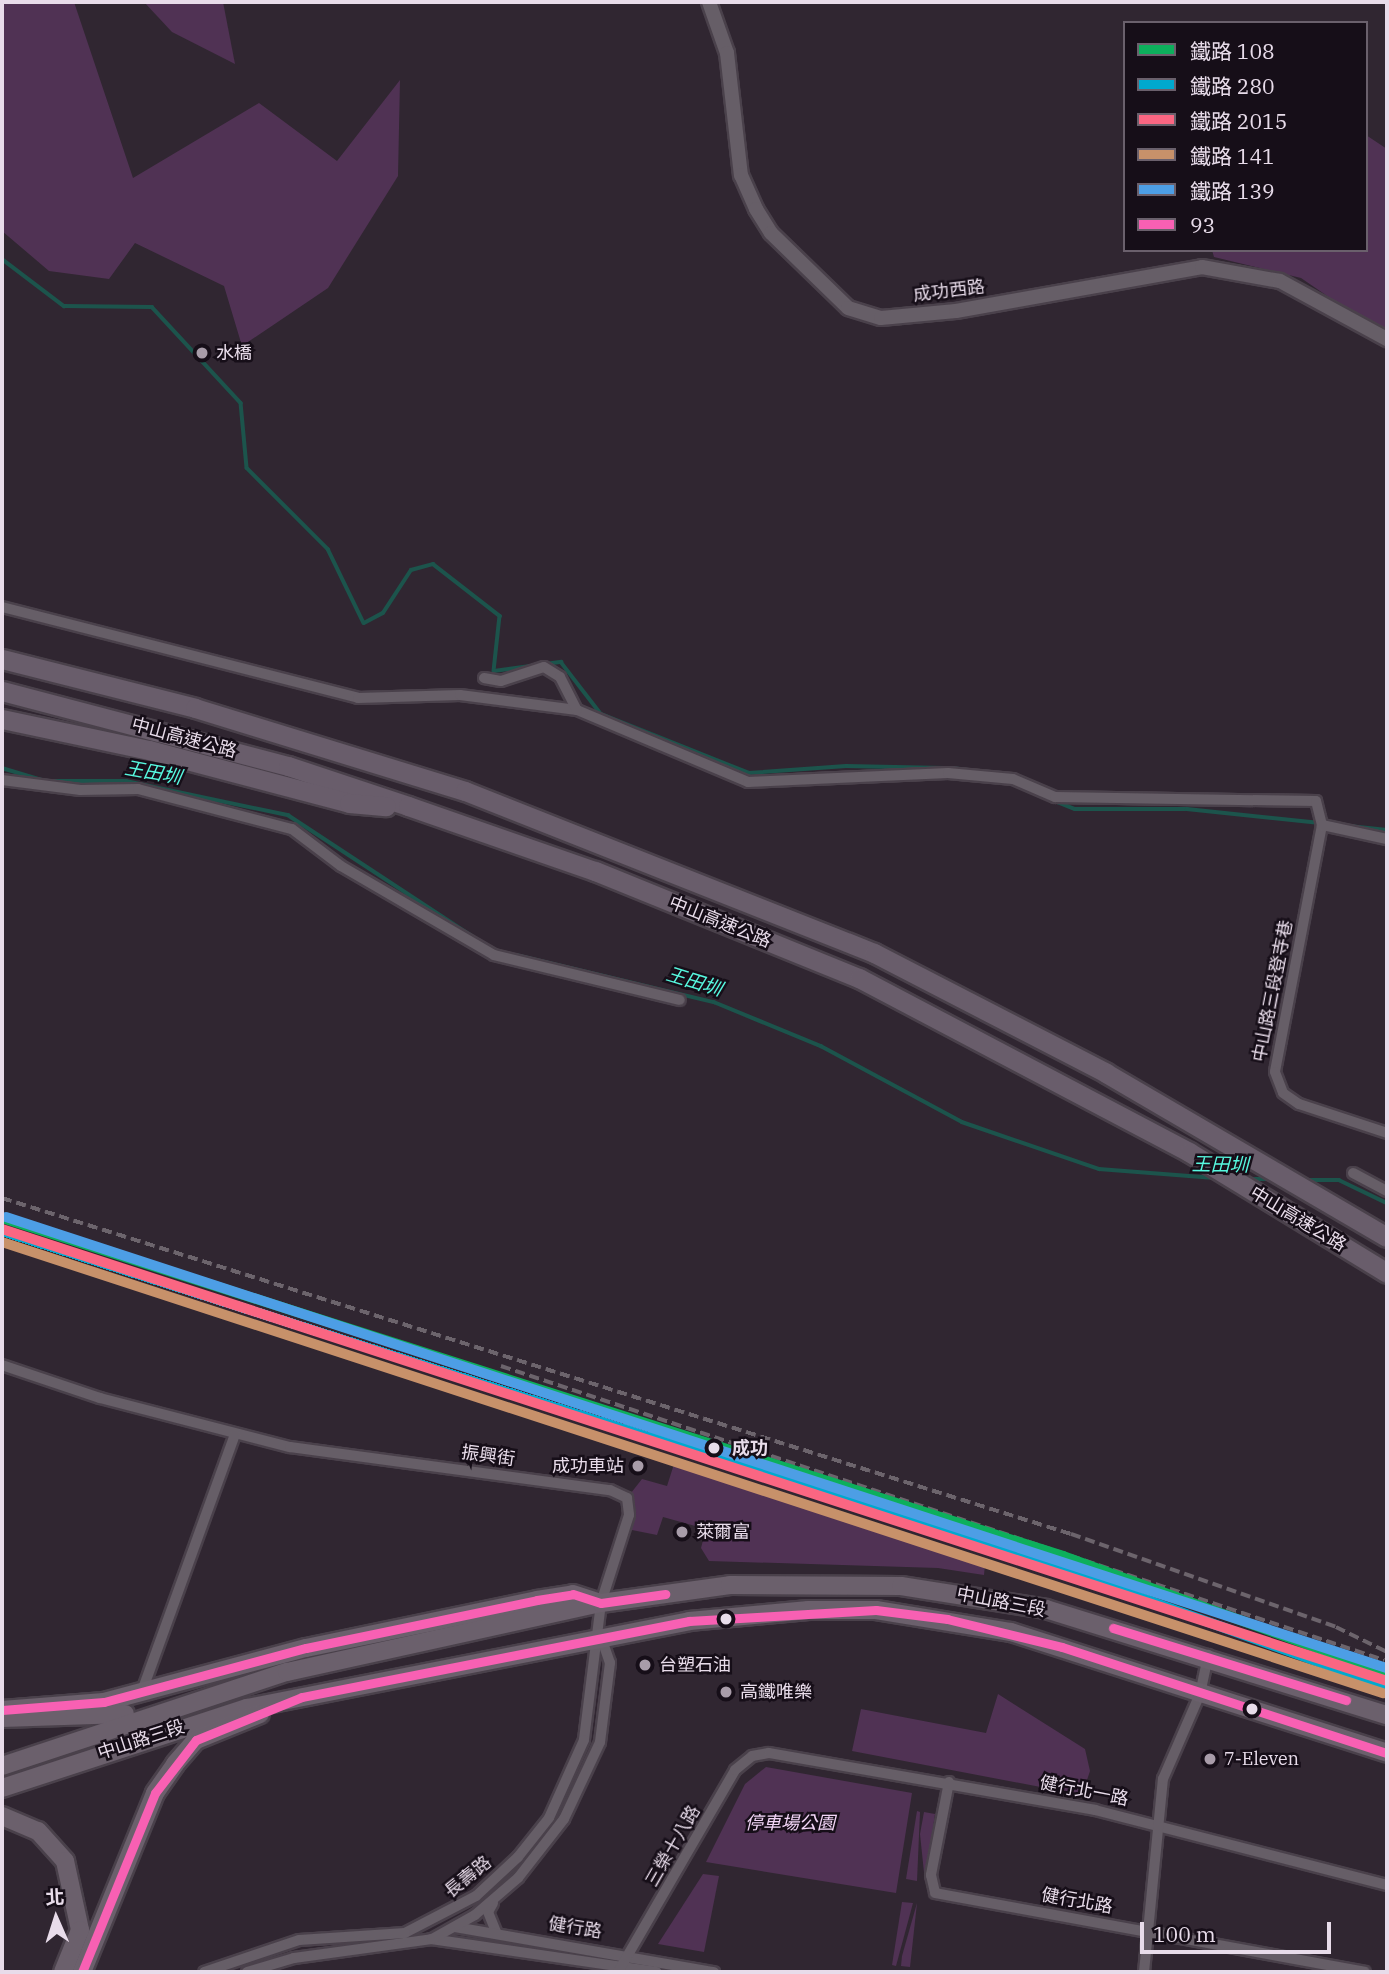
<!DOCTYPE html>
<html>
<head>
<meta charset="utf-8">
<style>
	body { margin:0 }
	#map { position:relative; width:1389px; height:1974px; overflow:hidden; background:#302631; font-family:"IBM Plex Serif","Noto Sans TC",serif }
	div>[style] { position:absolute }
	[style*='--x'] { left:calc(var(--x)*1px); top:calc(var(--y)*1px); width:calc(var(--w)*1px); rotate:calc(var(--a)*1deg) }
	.green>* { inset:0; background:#503254 }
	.stream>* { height:3.5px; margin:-1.75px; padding:0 1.75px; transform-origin:1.75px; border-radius:1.75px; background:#1c544c }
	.roads { filter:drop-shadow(2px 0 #4a414b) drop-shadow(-2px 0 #4a414b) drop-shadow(0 2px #4a414b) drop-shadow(0 -2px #4a414b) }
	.minor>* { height:10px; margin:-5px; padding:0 5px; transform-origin:5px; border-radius:5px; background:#665e67 }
	.tertiary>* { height:14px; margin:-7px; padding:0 7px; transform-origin:7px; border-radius:7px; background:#665e67 }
	.primary>* { height:18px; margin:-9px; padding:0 9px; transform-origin:9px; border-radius:9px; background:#6b606c }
	.motorway>* { height:19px; margin:-9.5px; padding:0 9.5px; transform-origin:9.5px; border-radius:9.5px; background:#695d6b }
	.rail>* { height:3.5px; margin-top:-1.75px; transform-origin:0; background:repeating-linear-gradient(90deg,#6c646c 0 10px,transparent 0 15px) }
	.bus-1>* { height:9px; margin:-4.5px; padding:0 4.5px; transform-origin:4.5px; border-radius:4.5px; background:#f860b3 }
	.rail-1>* { height:10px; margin:-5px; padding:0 5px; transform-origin:5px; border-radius:5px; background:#0daf5c }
	.rail-2>* { height:10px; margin:-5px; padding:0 5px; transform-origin:5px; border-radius:5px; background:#00a9ce }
	.rail-3>* { height:10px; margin:-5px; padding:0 5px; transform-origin:5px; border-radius:5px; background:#fa6682 }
	.rail-4>* { height:10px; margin:-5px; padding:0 5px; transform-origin:5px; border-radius:5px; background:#c7916a }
	.rail-5>* { height:10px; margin:-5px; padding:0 5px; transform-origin:5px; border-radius:5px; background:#4d9ee5 }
	.dots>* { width:19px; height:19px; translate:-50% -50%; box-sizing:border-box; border:4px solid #160e18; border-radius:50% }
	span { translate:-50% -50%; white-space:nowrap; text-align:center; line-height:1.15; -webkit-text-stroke:5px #160e18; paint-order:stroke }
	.street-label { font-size:18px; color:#e8dcea }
	.poi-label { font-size:18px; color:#e8dcea }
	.left { translate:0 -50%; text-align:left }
	.right { translate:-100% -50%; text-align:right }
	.stop-label { font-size:18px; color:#e8dcea; font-weight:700 }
	.park-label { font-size:18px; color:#f2d5f6; font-style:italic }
	.water-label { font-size:19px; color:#57f8df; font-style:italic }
	.frame { position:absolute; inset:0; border:4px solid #e8dcea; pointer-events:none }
	.legend { position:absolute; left:1123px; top:21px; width:245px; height:231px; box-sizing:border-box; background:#160e18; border:2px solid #6a606c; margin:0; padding:9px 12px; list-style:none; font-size:21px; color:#e8dcea }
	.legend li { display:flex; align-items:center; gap:14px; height:35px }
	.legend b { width:35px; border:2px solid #6a606c }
	.north { position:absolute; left:21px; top:1883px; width:70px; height:70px; -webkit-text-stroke:5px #160e18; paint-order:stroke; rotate:357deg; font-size:19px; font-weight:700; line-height:28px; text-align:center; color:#e8dcea }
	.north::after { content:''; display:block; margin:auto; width:24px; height:32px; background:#e8dcea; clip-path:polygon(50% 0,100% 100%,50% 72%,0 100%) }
	.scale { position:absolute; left:1140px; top:1922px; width:191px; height:32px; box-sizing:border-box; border:4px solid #e8dcea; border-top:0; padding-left:9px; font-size:21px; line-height:24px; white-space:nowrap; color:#e8dcea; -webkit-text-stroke:5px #160e18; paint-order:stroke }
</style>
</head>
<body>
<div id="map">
	<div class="green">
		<div style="clip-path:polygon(2px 2px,74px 2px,133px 178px,259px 103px,337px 161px,400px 80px,398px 176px,328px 288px,242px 346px,224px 286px,135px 243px,109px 279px,49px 271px,2px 231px)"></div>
		<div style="clip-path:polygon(144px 2px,223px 2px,235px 64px,172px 32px)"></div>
		<div style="clip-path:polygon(1366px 135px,1387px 149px,1387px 337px,1301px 278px,1214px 257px,1212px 250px,1366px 250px)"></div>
		<div style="clip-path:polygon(675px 1461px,985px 1564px,984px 1575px,938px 1568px,709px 1561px,701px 1548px,706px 1529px,663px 1517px,657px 1535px,622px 1528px,627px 1498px,642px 1479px,667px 1486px)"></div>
		<div style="clip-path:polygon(998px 1694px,1085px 1749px,1090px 1771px,1082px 1795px,852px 1751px,861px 1709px,986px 1733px)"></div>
		<div style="clip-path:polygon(766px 1767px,912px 1793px,896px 1893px,706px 1862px,745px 1784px)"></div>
		<div style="clip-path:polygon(917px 1811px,920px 1812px,917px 1881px,906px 1879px)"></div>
		<div style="clip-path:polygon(924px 1812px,935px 1814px,925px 1882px,920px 1834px)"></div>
		<div style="clip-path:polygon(703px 1874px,719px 1876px,704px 1952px,658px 1944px)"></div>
		<div style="clip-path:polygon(902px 1902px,913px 1903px,896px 1966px,892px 1965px)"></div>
		<div style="clip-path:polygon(917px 1903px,910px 1967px,901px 1966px,902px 1956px)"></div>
	</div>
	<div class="stream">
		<div style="--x:2;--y:259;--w:78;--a:37.2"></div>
		<div style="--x:64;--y:306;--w:88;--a:0.7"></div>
		<div style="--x:152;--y:307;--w:131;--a:47.2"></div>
		<div style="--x:241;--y:403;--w:65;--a:84.7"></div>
		<div style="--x:247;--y:468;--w:115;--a:45"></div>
		<div style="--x:328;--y:549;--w:82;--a:64.1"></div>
		<div style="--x:364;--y:623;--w:21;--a:-28"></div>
		<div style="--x:383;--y:613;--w:51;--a:-56.9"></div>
		<div style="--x:411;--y:570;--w:23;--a:-15"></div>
		<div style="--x:433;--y:564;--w:85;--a:37.8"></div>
		<div style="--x:500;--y:616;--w:55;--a:96.2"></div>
		<div style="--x:494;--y:671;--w:68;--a:-7.7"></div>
		<div style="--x:561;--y:662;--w:66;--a:52.4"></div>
		<div style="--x:601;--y:714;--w:159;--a:21.7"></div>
		<div style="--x:749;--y:773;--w:97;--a:-4.1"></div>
		<div style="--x:846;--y:766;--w:98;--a:1.2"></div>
		<div style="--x:2;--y:768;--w:42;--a:16.7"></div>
		<div style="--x:952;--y:768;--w:40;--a:7.1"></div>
		<div style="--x:50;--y:781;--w:76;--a:0"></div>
		<div style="--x:126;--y:781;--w:166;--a:11.9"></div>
		<div style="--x:288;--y:815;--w:226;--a:33.3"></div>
		<div style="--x:1008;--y:782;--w:72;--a:21.9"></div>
		<div style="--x:1075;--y:809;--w:112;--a:0"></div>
		<div style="--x:1187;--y:809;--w:201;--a:6"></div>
		<div style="--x:516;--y:955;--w:204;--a:13.4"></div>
		<div style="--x:714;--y:1002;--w:116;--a:22.4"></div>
		<div style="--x:821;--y:1046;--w:160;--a:28.3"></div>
		<div style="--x:962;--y:1122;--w:145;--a:18.9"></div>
		<div style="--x:1099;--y:1169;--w:116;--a:4.4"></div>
		<div style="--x:1248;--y:1179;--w:23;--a:0"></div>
		<div style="--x:1304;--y:1180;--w:35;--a:0"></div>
		<div style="--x:1339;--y:1180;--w:53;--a:25.6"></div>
	</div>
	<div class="roads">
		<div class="minor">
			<div style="--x:2;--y:607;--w:367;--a:14.3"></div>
			<div style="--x:358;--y:698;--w:102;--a:-1.7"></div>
			<div style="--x:460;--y:695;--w:118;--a:7.3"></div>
			<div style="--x:577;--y:710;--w:186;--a:22.8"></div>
			<div style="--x:748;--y:782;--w:200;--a:-2.6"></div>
			<div style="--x:948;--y:773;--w:65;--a:5.3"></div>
			<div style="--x:1013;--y:779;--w:46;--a:23.2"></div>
			<div style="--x:1055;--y:797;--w:261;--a:0.9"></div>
			<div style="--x:1316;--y:801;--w:25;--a:76"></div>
			<div style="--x:1322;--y:825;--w:251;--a:100.8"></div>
			<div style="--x:1275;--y:1072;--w:22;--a:69"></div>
			<div style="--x:1283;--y:1093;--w:19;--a:35"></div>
			<div style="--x:1299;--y:1104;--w:93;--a:18.2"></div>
			<div style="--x:484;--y:678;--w:17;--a:10"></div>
			<div style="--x:501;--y:681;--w:45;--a:-18"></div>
			<div style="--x:544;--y:667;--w:19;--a:32"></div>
			<div style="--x:560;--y:677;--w:37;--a:63"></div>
			<div style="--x:2;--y:780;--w:79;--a:7.3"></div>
			<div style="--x:80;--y:790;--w:58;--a:-1"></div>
			<div style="--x:138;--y:789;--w:159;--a:14.6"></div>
			<div style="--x:292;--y:829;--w:61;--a:37.1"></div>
			<div style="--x:341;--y:866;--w:177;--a:30.2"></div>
			<div style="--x:494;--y:955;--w:191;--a:13.6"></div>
			<div style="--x:1322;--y:825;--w:66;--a:12.2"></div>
			<div style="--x:1353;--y:1173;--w:38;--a:28"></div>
			<div style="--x:2;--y:1365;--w:103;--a:18.6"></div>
			<div style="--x:100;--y:1398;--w:196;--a:14.5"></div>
			<div style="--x:290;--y:1447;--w:323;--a:7.7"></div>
			<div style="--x:610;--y:1490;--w:19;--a:25"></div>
			<div style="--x:627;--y:1498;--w:17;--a:83"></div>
			<div style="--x:629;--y:1515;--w:92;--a:107.7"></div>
			<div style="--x:601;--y:1603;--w:138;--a:97.1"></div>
			<div style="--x:584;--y:1740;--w:85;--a:114.2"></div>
			<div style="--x:549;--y:1818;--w:50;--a:128.5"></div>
			<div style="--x:518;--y:1857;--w:57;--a:137.1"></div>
			<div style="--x:476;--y:1896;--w:80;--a:152.5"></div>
			<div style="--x:405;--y:1933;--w:106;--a:176.2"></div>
			<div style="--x:299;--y:1940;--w:100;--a:161.4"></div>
			<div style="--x:141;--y:1694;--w:276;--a:-70.1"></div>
			<div style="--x:949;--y:1782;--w:95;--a:101"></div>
			<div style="--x:931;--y:1875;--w:18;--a:77"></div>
			<div style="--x:935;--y:1893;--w:437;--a:10.4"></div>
			<div style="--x:493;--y:1903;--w:10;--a:119"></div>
			<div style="--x:488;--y:1912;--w:22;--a:68"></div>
			<div style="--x:455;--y:1927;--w:263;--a:9.9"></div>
			<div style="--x:431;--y:1939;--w:228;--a:8.3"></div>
			<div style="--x:247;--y:1972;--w:49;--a:-16.6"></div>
			<div style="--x:294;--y:1958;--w:139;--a:-7.8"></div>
			<div style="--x:432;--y:1939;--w:49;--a:-29.2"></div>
			<div style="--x:475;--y:1915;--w:57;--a:-40.7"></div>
			<div style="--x:518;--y:1878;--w:75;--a:-52.1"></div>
			<div style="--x:564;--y:1819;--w:85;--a:-64.9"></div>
			<div style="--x:600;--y:1742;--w:80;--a:-82.8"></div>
			<div style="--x:610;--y:1663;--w:28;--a:-109"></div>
			<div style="--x:618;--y:1972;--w:233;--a:-59.9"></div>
			<div style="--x:735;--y:1770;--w:22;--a:-39"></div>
			<div style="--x:752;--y:1756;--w:17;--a:-10"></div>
			<div style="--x:769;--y:1753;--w:331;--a:9.9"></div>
			<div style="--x:1095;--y:1810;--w:301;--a:14.4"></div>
			<div style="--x:1144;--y:1972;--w:194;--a:-84.4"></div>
			<div style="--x:1163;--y:1779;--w:93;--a:-66.5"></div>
			<div style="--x:1200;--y:1694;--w:40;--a:-78"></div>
		</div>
		<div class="tertiary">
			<div style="--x:709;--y:2;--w:54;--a:70.6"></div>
			<div style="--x:727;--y:53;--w:123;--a:83.5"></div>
			<div style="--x:741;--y:175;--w:37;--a:66"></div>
			<div style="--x:756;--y:209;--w:28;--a:58"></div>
			<div style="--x:771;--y:233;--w:107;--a:44.2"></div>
			<div style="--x:848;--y:308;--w:34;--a:17"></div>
			<div style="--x:881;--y:318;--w:75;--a:-5.3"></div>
			<div style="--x:956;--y:311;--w:250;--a:-10.1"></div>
			<div style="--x:1202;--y:267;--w:79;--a:10.2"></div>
			<div style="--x:1280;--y:281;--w:122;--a:28.5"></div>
		</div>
		<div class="primary">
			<div style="--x:2;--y:1710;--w:102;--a:-4.5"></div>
			<div style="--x:104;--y:1702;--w:209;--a:-15"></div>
			<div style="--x:306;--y:1648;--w:236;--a:-11.7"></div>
			<div style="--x:537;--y:1600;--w:36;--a:-9"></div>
			<div style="--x:573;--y:1594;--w:29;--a:18"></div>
			<div style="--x:2;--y:1718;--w:123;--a:-1.9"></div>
			<div style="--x:2;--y:1766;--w:300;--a:-18.3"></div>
			<div style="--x:287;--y:1672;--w:321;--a:-12.4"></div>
			<div style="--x:601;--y:1603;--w:130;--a:-7.9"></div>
			<div style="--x:730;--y:1585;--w:171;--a:0.3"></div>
			<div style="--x:901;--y:1586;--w:147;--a:9"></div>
			<div style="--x:1046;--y:1609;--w:357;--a:17.3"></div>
			<div style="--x:2;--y:1788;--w:258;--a:-18.1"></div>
			<div style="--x:247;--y:1708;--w:450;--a:-11.1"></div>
			<div style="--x:689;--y:1621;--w:120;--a:-5.3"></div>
			<div style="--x:808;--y:1610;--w:68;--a:0"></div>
			<div style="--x:876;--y:1610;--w:137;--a:9.3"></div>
			<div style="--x:1011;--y:1632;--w:395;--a:17.8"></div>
			<div style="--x:2;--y:1816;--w:39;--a:23"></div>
			<div style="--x:38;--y:1831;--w:40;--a:48"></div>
			<div style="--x:65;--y:1861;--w:71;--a:77.7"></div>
			<div style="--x:80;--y:1930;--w:45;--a:112"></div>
			<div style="--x:82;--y:1972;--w:193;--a:-67.8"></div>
			<div style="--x:155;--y:1793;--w:35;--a:-55"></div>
			<div style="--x:175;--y:1764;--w:32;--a:-49"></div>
			<div style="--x:196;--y:1740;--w:69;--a:-22.1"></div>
		</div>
		<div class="motorway">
			<div style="--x:2;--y:659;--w:199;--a:14.2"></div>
			<div style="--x:195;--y:708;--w:282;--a:17.1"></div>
			<div style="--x:465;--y:791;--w:440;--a:21.6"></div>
			<div style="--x:874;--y:953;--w:261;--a:27.3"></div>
			<div style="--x:1106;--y:1073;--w:325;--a:30.3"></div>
			<div style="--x:2;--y:691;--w:296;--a:14.7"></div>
			<div style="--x:288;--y:766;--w:126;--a:18.4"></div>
			<div style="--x:408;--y:806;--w:198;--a:19.2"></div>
			<div style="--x:595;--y:871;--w:285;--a:22.1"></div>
			<div style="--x:859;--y:978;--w:373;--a:27.8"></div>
			<div style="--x:1189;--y:1152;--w:232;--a:31.4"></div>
			<div style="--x:2;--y:719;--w:150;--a:11.9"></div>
			<div style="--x:149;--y:750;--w:207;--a:14.8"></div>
			<div style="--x:349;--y:803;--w:37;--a:5"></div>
		</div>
	</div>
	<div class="rail">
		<div style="--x:2;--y:1198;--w:1121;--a:17.45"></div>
		<div style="--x:1071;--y:1534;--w:281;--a:19.3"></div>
		<div style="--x:1336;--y:1627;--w:57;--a:26.1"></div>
		<div style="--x:501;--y:1366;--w:931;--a:18.42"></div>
	</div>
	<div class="bus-1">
		<div style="--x:1113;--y:1628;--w:244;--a:17.2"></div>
		<div style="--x:2;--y:1710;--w:102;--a:-4.5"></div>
		<div style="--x:104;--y:1702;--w:209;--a:-15"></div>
		<div style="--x:306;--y:1648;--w:236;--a:-11.7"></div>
		<div style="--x:537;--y:1600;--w:36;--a:-9"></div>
		<div style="--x:573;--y:1594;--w:29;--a:18"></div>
		<div style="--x:601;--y:1603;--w:65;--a:-8"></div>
		<div style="--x:82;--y:1972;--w:193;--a:-67.8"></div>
		<div style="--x:155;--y:1793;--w:67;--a:-52.3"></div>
		<div style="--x:196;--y:1740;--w:114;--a:-22.1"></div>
		<div style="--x:302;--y:1697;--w:394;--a:-11.1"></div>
		<div style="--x:689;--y:1621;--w:187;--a:-3.4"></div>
		<div style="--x:876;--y:1610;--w:72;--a:7.2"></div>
		<div style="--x:947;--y:1619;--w:118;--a:13.7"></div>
		<div style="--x:1062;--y:1647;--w:342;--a:18.1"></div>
	</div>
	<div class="rail-1">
		<div style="--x:2;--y:1218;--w:1114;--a:17.67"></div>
		<div style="--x:1063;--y:1556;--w:344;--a:19.9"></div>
	</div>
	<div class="rail-2">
		<div style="--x:2;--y:1231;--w:1109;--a:17.68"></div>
		<div style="--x:1059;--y:1568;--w:344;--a:19.9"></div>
	</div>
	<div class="rail-3">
		<div style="--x:2;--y:1229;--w:1457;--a:18.07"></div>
	</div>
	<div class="rail-4">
		<div style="--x:2;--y:1242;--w:1453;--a:18.09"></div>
	</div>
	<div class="rail-5">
		<div style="--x:6;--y:1217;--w:1453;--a:18.09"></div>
	</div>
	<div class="dots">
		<div style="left:202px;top:353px;background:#a89ca9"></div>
		<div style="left:714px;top:1448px;background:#e8dcea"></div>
		<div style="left:638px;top:1466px;background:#a89ca9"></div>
		<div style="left:682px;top:1532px;background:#a89ca9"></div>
		<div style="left:726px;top:1619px;background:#e8dcea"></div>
		<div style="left:645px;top:1665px;background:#a89ca9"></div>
		<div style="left:726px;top:1692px;background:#a89ca9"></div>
		<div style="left:1252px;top:1709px;background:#e8dcea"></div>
		<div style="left:1210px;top:1759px;background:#a89ca9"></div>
	</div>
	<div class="street-label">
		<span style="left:949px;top:291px;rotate:-7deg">成功西路</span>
		<span style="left:184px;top:738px;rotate:15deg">中山高速公路</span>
		<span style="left:720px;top:922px;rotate:22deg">中山高速公路</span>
		<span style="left:1273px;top:991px;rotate:-79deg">中山路三段登寺巷</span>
		<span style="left:1298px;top:1219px;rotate:31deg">中山高速公路</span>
		<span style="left:488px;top:1456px;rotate:8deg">振興街</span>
		<span style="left:1001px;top:1602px;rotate:11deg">中山路三段</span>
		<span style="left:141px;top:1740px;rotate:-18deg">中山路三段</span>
		<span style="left:1084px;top:1791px;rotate:11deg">健行北一路</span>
		<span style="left:673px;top:1846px;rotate:-60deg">三榮十八路</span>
		<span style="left:468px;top:1877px;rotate:-39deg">長壽路</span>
		<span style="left:1077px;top:1901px;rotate:10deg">健行北路</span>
		<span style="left:575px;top:1928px;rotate:9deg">健行路</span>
	</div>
	<div class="poi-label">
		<span class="left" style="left:216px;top:353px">水橋</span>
		<span class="right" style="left:624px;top:1466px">成功車站</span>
		<span class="left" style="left:696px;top:1532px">萊爾富</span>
		<span class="left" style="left:659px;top:1665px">台塑石油</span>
		<span class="left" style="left:740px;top:1692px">高鐵唯樂</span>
		<span class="left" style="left:1224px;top:1759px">7-Eleven</span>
	</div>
	<div class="stop-label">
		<span class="left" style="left:732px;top:1448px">成功</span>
	</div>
	<div class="park-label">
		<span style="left:790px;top:1823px">停車場公園</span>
	</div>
	<div class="water-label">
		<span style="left:153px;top:773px;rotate:10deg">王田圳</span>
		<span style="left:694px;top:982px;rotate:17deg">王田圳</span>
		<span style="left:1220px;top:1165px;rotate:1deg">王田圳</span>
	</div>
	<div class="frame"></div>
	<ul class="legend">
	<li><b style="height:9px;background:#0daf5c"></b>鐵路 108</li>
	<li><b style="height:9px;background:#00a9ce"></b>鐵路 280</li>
	<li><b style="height:9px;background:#fa6682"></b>鐵路 2015</li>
	<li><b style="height:9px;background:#c7916a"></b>鐵路 141</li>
	<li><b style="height:9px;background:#4d9ee5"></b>鐵路 139</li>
	<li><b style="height:9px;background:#f860b3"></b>93</li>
	</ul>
	<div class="north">北</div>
	<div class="scale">100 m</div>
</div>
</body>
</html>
